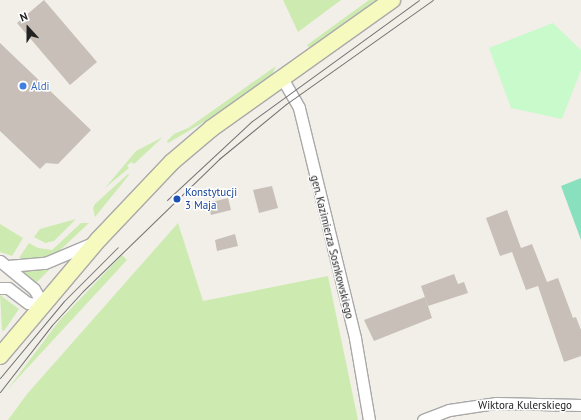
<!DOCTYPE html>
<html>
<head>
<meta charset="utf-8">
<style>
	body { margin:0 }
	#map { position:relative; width:581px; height:420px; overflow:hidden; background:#f2efe9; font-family:"PT Sans",sans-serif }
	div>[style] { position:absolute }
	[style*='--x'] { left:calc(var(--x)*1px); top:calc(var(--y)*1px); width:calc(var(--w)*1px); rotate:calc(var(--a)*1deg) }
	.grass>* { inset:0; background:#cdebb0 }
	.park>* { inset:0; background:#c8facc }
	.pitch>* { inset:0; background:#88e0be }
	.building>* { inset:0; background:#c7bfb8 }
	.roads { filter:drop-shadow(1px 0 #a9a9a9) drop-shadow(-1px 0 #a9a9a9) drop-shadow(0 1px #a9a9a9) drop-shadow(0 -1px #a9a9a9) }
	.street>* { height:11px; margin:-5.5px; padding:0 5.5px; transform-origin:5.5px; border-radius:5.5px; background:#fff }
	.secondary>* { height:16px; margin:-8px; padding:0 8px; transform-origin:8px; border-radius:8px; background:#f7fabf }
	.tram>* { height:1px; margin:-0.5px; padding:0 0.5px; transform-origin:0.5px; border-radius:0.5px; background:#707070 }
	.dots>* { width:11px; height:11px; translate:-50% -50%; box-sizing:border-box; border:2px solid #fff; border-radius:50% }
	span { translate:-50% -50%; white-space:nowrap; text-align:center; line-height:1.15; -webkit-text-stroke:3px #fff; paint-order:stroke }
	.shop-label { font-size:11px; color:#366cbe }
	.left { translate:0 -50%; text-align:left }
	.transit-label { font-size:11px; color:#164399 }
	.street-label { font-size:11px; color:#222 }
	.north { position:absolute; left:8px; top:8px; width:40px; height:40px; -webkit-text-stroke:3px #fff; paint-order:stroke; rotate:339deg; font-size:11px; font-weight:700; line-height:16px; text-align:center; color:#222 }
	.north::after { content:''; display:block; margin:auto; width:14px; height:18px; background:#222; clip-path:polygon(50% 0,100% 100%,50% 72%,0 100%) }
</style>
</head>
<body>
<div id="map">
	<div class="grass">
		<div style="clip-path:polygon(283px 0,341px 0,298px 32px)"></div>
		<div style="clip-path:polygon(369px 0,376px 0,309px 48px,307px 45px)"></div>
		<div style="clip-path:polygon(276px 66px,272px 75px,209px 119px,168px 143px,167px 141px,174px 134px,188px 128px)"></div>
		<div style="clip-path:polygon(163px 137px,134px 164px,131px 162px,127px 166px,129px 168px,105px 188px,136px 151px)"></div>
		<div style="clip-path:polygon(128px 174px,129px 175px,95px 217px,93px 208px,95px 204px)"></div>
		<div style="clip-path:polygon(76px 219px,54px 241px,45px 243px,34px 237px,40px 229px)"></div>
		<div style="clip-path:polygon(81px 223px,89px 223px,57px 253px,40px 258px,19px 258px,29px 243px,38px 248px,52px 250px)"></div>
		<div style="clip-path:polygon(178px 223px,203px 301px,328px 276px,358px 420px,8px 420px,27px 394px)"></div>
		<div style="clip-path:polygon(0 224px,23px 238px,12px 256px,0 252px)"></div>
		<div style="clip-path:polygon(122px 255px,127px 260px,7px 390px,59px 321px)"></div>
		<div style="clip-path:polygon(48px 267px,49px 270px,36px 283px,18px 271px)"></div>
		<div style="clip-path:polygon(0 295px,19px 309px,4px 331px,2px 330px)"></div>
	</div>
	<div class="park">
		<div style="clip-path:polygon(553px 23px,581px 50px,581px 70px,562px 119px,511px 108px,489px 48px)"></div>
	</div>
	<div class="pitch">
		<div style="clip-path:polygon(581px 178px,581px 240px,561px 186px)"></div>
	</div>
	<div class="building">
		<div style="clip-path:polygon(44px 0,97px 62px,70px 85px,17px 23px)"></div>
		<div style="clip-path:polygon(0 43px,91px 130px,58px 164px,46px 163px,40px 169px,0 131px)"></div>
		<div style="clip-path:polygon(272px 186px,278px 208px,259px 213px,253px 190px)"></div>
		<div style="clip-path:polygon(228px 198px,231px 210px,211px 215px,208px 203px)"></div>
		<div style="clip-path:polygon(507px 210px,521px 248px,532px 244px,547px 282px,558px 278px,573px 318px,576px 317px,581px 330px,581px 356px,564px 362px,538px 286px,526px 290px,512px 252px,500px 256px,486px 218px)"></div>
		<div style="clip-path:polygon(235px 234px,238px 246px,217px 251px,215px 240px)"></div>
		<div style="clip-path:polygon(454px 274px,458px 284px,464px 282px,468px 293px,428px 306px,421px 286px)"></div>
		<div style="clip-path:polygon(425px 297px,432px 318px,374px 341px,364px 320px)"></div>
	</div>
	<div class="roads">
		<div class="street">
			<div style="--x:282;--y:78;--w:34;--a:60"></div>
			<div style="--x:299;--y:108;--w:237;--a:76.3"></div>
			<div style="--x:355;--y:338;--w:83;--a:80.3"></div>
			<div style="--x:0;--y:261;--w:44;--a:39.5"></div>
			<div style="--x:34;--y:289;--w:17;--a:59"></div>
			<div style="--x:8;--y:266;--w:37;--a:-5"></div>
			<div style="--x:45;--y:263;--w:56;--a:-22.9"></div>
			<div style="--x:0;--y:288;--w:8;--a:0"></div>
			<div style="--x:8;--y:288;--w:25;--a:37"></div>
			<div style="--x:28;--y:303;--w:15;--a:4"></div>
			<div style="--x:423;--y:420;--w:28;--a:-21"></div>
			<div style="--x:449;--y:410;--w:48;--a:-8.5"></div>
			<div style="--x:496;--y:403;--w:85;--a:1.3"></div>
		</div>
		<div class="secondary">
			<div style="--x:0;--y:356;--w:153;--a:-49.8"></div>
			<div style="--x:99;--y:239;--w:106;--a:-46.5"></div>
			<div style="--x:172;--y:162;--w:52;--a:-40.4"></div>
			<div style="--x:212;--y:128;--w:221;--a:-35.4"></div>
		</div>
	</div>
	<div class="tram">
		<div style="--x:167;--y:200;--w:116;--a:-42.9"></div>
		<div style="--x:252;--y:121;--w:206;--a:-35.9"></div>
		<div style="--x:0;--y:378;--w:100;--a:-50.3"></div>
		<div style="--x:64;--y:301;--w:76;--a:-45"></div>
		<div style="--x:0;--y:392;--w:85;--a:-52.2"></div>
		<div style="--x:52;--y:325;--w:46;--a:-47.6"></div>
		<div style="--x:83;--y:291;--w:190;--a:-44.1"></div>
		<div style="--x:219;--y:159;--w:87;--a:-39.4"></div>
		<div style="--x:286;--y:104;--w:180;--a:-35.3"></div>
	</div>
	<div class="dots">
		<div style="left:23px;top:86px;background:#3f7fe0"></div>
		<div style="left:177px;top:199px;background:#1a4fb4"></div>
	</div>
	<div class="shop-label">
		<span class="left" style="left:31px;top:86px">Aldi</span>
	</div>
	<div class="transit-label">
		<span class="left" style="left:185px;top:199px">Konstytucji<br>3 Maja</span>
	</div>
	<div class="street-label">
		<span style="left:332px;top:247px;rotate:76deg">gen. Kazimierza Sosnkowskiego</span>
		<span style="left:525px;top:405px">Wiktora Kulerskiego</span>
	</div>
	<div class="north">N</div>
</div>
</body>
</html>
